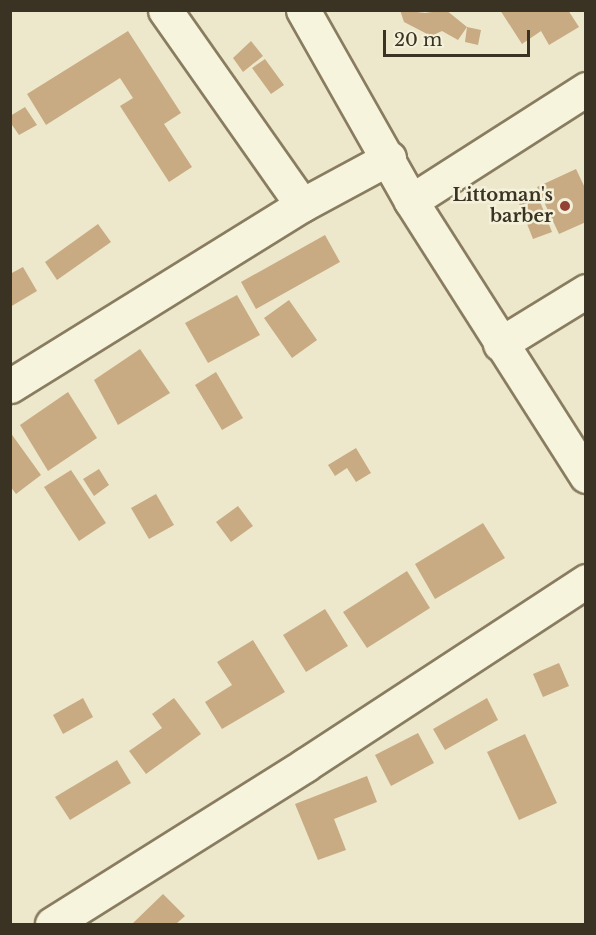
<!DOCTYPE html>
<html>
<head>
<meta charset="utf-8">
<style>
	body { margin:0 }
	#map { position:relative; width:596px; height:935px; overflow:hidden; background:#ede8cb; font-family:"Libre Baskerville",serif }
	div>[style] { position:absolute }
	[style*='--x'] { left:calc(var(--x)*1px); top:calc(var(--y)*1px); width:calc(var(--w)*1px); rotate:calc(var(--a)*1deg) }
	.building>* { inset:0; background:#c8ab83 }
	.roads { filter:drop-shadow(2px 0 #897c60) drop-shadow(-2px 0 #897c60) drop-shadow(0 2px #897c60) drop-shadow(0 -2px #897c60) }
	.street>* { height:33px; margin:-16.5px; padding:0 16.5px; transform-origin:16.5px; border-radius:16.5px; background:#f7f4de }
	.secondary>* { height:33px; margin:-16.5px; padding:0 16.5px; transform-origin:16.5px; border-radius:16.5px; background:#f7f4de }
	.dots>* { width:16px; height:16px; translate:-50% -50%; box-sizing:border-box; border:3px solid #f4f1da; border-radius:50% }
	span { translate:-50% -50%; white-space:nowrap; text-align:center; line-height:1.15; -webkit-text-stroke:5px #f4f1da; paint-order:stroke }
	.poi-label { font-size:18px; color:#3a3222; font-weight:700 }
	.right { translate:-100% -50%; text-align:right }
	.frame { position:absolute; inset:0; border:12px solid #3a3222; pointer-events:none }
	.scale { position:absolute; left:383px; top:30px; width:147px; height:27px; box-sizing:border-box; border:3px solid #3a3222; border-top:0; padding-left:8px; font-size:18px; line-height:21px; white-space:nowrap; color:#3a3222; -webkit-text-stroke:4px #f4f1da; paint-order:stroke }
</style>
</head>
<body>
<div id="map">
	<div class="building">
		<div style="clip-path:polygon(400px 10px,425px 13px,446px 10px,467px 27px,458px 40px,442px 31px,431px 36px,404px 22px)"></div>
		<div style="clip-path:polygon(500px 10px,568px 10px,579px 27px,549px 45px,541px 31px,522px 44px)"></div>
		<div style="clip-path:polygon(467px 27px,481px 30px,478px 45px,465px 42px)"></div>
		<div style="clip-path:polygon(128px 31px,181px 113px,164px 124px,192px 167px,169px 182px,120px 106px,133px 98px,120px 78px,46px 125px,27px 94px)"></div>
		<div style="clip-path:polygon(251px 41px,263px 56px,243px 72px,233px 58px)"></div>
		<div style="clip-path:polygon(265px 59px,284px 85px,271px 94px,252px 68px)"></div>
		<div style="clip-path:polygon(25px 107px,37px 125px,19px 135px,10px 122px,10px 116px)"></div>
		<div style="clip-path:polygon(576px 169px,586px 190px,586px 222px,559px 234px,537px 187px)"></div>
		<div style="clip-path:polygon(537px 194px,552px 232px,533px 239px,518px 201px)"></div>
		<div style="clip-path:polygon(98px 224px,111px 242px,57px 280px,45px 262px)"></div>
		<div style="clip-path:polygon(325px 235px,340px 262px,256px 309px,241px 282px)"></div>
		<div style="clip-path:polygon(23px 267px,37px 291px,10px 307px,10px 274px)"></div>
		<div style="clip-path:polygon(237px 295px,260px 335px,208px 363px,185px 323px)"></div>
		<div style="clip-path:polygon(289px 300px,317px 340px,292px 358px,264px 318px)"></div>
		<div style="clip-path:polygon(140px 349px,170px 393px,118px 425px,94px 380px)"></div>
		<div style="clip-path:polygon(216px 372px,243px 418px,222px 430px,195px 385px)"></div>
		<div style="clip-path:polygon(68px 392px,97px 438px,48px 471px,20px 425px)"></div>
		<div style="clip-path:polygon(10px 432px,41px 475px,16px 494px,10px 486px)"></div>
		<div style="clip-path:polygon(356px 448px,371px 473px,356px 482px,347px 468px,335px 476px,328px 465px)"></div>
		<div style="clip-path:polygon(99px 469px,109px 485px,94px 496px,83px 479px)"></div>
		<div style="clip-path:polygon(71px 470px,106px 523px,79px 541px,44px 487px)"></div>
		<div style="clip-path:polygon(156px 494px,174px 525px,149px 539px,131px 508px)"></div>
		<div style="clip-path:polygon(238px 506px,253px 526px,231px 542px,216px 522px)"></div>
		<div style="clip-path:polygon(483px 523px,505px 558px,435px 599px,415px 564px)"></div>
		<div style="clip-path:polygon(407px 571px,430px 608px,367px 648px,343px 612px)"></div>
		<div style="clip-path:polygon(325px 609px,348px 646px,306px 672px,283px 635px)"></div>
		<div style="clip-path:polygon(253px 640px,285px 692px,222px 729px,205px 702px,232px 685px,217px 662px)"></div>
		<div style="clip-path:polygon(559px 663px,569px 686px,543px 697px,533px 674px)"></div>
		<div style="clip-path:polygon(83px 698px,93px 717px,63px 734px,53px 715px)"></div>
		<div style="clip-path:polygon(174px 698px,201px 734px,146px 774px,129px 751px,162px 728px,152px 714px)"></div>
		<div style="clip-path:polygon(487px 698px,498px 720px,445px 750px,433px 729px)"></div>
		<div style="clip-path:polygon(418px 733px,434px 763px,391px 786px,375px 755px)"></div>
		<div style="clip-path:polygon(525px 734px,557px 803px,519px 820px,487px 752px)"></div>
		<div style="clip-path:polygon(117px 760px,131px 783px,70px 820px,55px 797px)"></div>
		<div style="clip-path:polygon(367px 776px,377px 802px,334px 819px,346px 850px,318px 860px,295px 804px)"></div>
		<div style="clip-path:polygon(163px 894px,185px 916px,176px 924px,132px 924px)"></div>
	</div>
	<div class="roads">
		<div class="street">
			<div style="--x:165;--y:10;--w:238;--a:54.9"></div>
			<div style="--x:411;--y:201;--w:208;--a:-32.6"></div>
			<div style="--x:500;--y:344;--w:101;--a:-31.6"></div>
			<div style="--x:10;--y:386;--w:344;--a:-31.8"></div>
			<div style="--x:302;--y:205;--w:99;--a:-28.4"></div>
			<div style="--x:52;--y:924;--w:299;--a:-32.1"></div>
			<div style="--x:305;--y:765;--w:336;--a:-33.2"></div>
		</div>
		<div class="secondary">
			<div style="--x:303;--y:10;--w:219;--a:60.5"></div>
			<div style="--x:411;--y:201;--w:326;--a:57.5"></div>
		</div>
	</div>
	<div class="dots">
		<div style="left:565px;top:206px;background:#944233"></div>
	</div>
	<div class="poi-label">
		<span class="right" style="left:553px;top:206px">Littoman's<br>barber</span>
	</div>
	<div class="frame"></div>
	<div class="scale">20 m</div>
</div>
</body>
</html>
